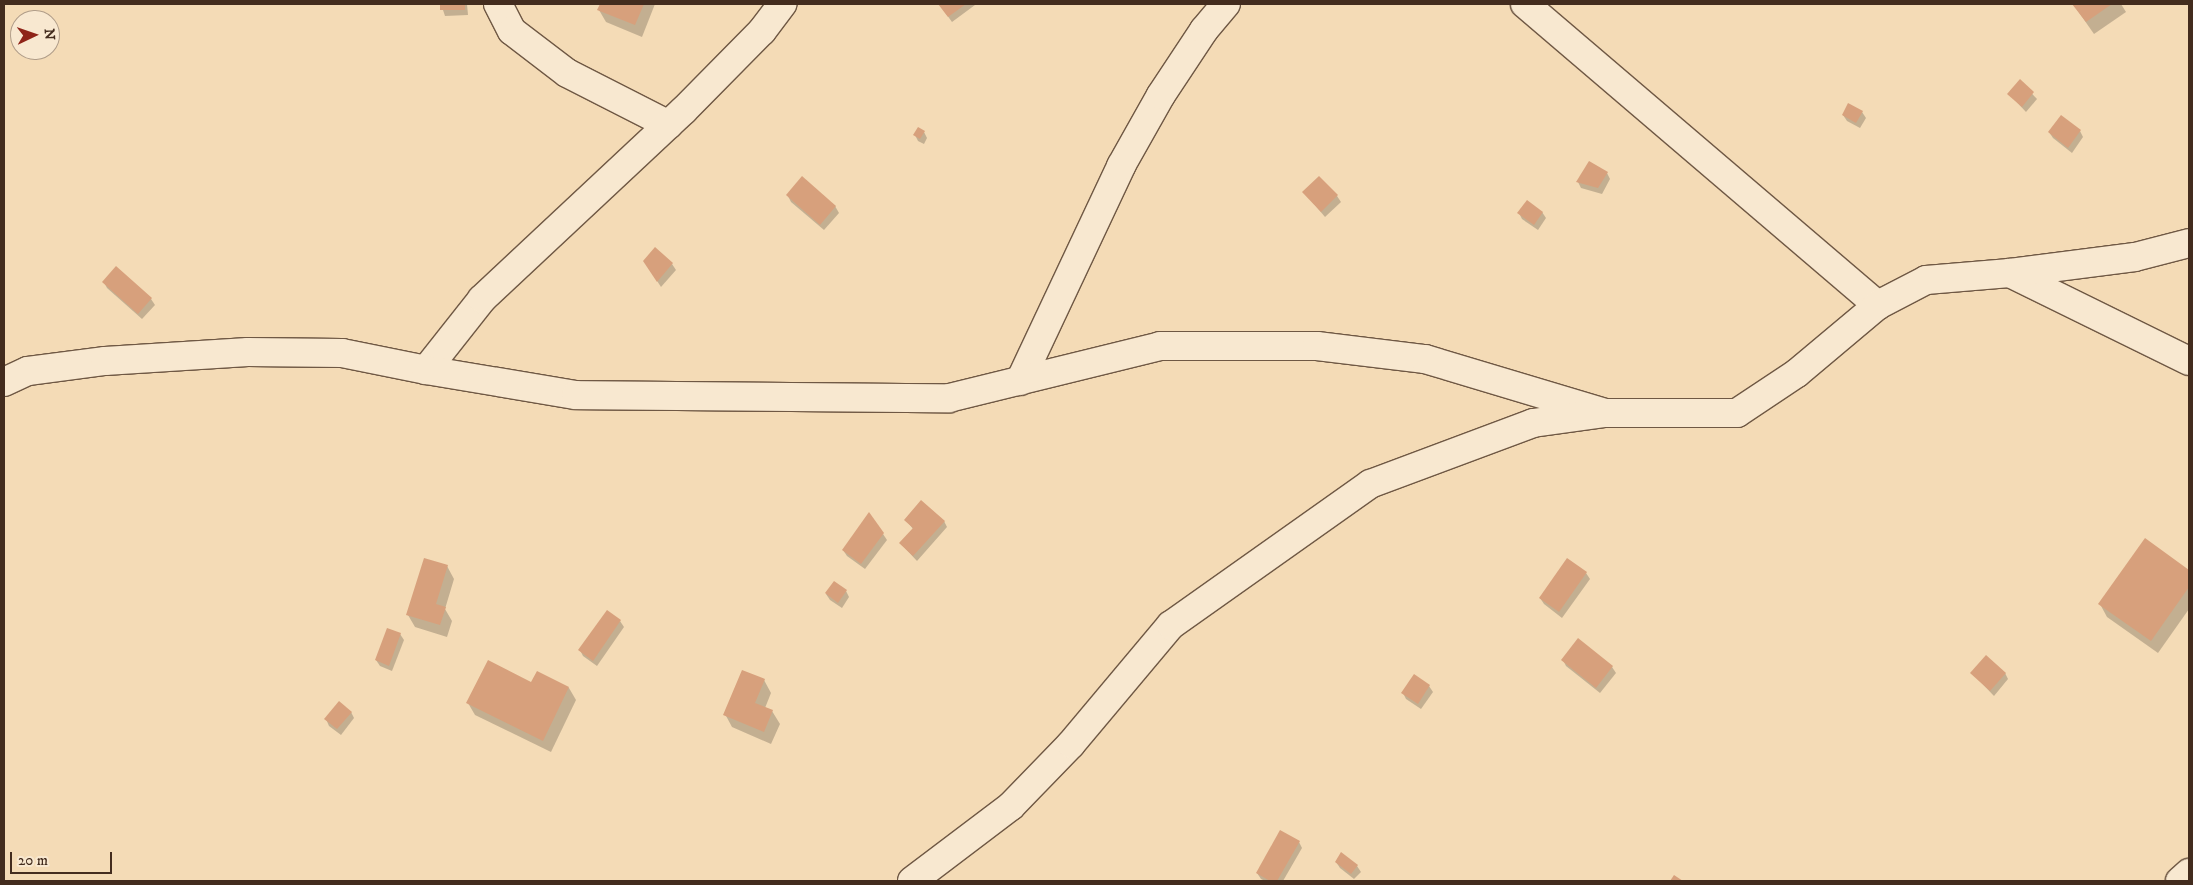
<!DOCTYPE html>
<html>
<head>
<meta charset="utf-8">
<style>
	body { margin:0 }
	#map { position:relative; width:2193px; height:885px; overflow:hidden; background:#f4dbb6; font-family:"IM FELL DW Pica",serif }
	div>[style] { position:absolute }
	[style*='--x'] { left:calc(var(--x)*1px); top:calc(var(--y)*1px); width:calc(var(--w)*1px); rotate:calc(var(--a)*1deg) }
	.shadow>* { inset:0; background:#0003 }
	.building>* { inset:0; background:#d7a07c }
	.roads { filter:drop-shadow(1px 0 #6f5844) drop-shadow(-1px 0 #6f5844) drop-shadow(0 1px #6f5844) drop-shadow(0 -1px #6f5844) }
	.minor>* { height:28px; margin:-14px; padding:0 14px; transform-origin:14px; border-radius:14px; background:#f8e8d0 }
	span { translate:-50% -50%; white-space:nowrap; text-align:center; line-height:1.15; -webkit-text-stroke:4.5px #f8e8d0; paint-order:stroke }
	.frame { position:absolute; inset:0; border:5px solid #432c1e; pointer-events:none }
	.north { position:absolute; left:10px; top:10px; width:50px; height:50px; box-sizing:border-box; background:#f8e8d0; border:1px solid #b09d89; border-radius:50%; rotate:87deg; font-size:14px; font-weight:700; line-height:20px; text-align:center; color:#432c1e }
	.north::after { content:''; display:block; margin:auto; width:18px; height:22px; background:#8f2418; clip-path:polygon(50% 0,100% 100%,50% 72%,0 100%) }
	.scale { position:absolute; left:10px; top:852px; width:102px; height:22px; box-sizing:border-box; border:2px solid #432c1e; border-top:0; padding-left:6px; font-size:15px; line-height:18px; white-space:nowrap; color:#432c1e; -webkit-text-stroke:4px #f8e8d0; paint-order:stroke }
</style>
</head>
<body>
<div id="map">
	<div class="shadow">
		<div style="clip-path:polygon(441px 4px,467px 4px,468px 15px,445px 16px)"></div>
		<div style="clip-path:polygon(601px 4px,655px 4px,642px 37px,606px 22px,599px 10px)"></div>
		<div style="clip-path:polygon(939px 4px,975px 4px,975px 5px,952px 22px)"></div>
		<div style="clip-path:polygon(2073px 4px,2121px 4px,2126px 12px,2094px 34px)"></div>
		<div style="clip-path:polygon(2020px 81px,2037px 99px,2026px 112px,2009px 94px)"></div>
		<div style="clip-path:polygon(1862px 112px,1866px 118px,1860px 128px,1847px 121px,1843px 115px)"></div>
		<div style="clip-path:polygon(2080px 131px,2083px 137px,2072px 153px,2053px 138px,2049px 132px)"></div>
		<div style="clip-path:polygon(924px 132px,927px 138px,924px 144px,918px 141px,915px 135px)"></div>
		<div style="clip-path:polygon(1607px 173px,1610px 179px,1602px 194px,1581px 188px,1578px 182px)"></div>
		<div style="clip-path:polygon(1304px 192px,1337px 196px,1341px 202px,1325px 217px)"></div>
		<div style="clip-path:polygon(788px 196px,835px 206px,839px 213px,824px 230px,791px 202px)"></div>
		<div style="clip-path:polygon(1542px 212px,1546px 218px,1538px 230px,1522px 219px,1519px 213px)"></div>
		<div style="clip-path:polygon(672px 264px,676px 270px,661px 287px,648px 267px)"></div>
		<div style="clip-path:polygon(104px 282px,151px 299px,155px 305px,142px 319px,107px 288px)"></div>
		<div style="clip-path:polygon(906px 520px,944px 521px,947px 527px,917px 561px,901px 544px,913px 529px)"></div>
		<div style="clip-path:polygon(883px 534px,887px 540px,865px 569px,847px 556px,843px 550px)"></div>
		<div style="clip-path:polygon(2145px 540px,2189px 572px,2189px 609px,2158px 653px,2107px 617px,2100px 604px)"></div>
		<div style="clip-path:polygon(447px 566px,454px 579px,445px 609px,452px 621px,447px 637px,415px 627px,408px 615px)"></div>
		<div style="clip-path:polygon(1586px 573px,1590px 579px,1562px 618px,1544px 604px,1540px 598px)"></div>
		<div style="clip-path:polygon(846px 591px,849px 597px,842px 608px,830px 600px,826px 594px)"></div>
		<div style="clip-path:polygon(620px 621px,624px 627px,597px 666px,583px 656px,580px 650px)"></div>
		<div style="clip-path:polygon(400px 634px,404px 640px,392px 671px,380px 666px,376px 660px)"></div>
		<div style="clip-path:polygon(1563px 660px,1612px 667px,1616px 673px,1600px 693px,1566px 666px)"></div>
		<div style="clip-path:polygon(1972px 673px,2005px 673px,2008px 679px,1994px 696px)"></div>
		<div style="clip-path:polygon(764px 680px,771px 693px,765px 708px,772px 711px,780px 724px,771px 744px,732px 727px,725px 714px)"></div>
		<div style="clip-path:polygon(532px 684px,569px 688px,576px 700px,551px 752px,475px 715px,468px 703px)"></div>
		<div style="clip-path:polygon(1429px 686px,1433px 692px,1421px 709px,1406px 699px,1403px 693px)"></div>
		<div style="clip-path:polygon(351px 712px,354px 718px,341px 735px,329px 726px,326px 719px)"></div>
		<div style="clip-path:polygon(1299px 842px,1302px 848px,1283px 881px,1265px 881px,1261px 879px,1257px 873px)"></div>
		<div style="clip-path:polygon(1336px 862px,1357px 866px,1361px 872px,1354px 879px,1340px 868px)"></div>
	</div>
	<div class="building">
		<div style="clip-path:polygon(440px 4px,465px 4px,465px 10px,440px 10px)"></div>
		<div style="clip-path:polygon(600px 4px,644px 4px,635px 25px,597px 10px)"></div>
		<div style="clip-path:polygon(938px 4px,966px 4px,948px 17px)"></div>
		<div style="clip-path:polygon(2072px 4px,2112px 4px,2086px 22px)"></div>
		<div style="clip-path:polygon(2020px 79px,2034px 92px,2022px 107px,2007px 94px)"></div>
		<div style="clip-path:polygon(1848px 103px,1863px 111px,1856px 123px,1842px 115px)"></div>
		<div style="clip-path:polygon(2061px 115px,2081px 130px,2068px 148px,2048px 132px)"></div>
		<div style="clip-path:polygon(918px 127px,925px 131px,920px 139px,913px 135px)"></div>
		<div style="clip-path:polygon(1589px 161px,1608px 172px,1598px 188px,1576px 182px)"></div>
		<div style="clip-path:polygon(802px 176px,836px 206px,820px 225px,786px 195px)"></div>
		<div style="clip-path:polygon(1319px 176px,1338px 195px,1321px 212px,1302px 192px)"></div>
		<div style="clip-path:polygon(1527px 200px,1543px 212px,1534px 225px,1517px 213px)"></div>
		<div style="clip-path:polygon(655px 247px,673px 263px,657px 282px,643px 261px)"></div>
		<div style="clip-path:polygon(116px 266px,152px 298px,138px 314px,102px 282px)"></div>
		<div style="clip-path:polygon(921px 500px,945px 521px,913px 556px,899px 543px,913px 528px,904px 520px)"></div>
		<div style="clip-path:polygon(869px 512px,884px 533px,861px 564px,842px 550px)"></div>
		<div style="clip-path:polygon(2145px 538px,2189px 570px,2189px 587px,2151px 641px,2098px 604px)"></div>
		<div style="clip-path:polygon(424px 558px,448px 565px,436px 604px,446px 607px,440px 625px,406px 615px)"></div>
		<div style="clip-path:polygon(1567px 558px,1587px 572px,1559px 612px,1539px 598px)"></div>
		<div style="clip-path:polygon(834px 581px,847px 590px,838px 603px,825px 593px)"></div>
		<div style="clip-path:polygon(607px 610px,621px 620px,593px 661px,578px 650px)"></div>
		<div style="clip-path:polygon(387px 628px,401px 633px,389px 666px,375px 660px)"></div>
		<div style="clip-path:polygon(1578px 638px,1613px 666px,1596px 688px,1561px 660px)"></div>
		<div style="clip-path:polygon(1986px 655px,2006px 673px,1990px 691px,1970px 673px)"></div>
		<div style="clip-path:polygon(488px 660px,531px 682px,537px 671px,569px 687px,543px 741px,466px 703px)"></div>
		<div style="clip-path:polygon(742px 670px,765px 679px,755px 703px,773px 710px,764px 732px,723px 715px)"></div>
		<div style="clip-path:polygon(1414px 674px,1430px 685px,1418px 704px,1401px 693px)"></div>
		<div style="clip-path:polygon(339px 701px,352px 712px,337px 729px,324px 719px)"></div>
		<div style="clip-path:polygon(1280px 830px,1300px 841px,1277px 881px,1270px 881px,1256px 873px)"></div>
		<div style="clip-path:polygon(1341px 852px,1358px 865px,1351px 874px,1335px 862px)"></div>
		<div style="clip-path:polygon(1674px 875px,1683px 881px,1670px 881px)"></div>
	</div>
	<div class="roads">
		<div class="minor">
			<div style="--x:498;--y:4;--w:30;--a:63"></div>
			<div style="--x:512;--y:31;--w:69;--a:37.4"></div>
			<div style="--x:567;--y:73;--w:114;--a:27"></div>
			<div style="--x:1525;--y:4;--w:464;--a:40.5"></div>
			<div style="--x:2010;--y:273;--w:199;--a:26.2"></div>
			<div style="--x:426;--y:370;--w:90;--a:-51.7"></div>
			<div style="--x:482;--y:299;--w:275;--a:-43.1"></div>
			<div style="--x:683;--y:111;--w:112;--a:-45.4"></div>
			<div style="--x:762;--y:31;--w:34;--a:-53"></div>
			<div style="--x:1020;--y:381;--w:238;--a:-64.8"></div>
			<div style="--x:1121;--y:166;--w:81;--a:-60.6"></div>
			<div style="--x:1161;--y:95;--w:78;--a:-56.5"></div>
			<div style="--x:1204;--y:30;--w:34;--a:-50"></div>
			<div style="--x:4;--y:382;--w:26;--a:-25"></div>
			<div style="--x:28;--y:371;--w:78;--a:-7.4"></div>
			<div style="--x:105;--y:361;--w:143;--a:-3.6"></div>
			<div style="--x:248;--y:352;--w:94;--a:0.6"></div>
			<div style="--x:342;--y:353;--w:86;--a:11.4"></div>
			<div style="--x:426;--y:370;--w:152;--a:9.5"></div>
			<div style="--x:576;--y:395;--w:373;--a:0.5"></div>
			<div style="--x:949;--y:398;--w:217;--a:-13.8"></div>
			<div style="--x:1160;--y:346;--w:157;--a:0"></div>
			<div style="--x:1317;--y:346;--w:109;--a:6.9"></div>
			<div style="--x:1425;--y:359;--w:188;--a:16.7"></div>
			<div style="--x:912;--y:881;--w:124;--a:-37.1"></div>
			<div style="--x:1011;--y:806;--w:86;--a:-45.9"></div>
			<div style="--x:1071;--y:744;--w:155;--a:-50"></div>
			<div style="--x:1171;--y:625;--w:244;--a:-35.3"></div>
			<div style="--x:1370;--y:484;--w:174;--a:-20.5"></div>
			<div style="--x:1533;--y:423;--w:73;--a:-7.9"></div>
			<div style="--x:1605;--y:413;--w:132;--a:0"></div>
			<div style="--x:1737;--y:413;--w:72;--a:-33.7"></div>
			<div style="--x:1797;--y:373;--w:106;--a:-40"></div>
			<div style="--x:1878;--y:305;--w:54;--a:-27.5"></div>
			<div style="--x:1926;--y:280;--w:84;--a:-4.8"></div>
			<div style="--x:2010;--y:273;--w:126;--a:-7.3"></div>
			<div style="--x:2135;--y:257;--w:56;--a:-14.5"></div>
			<div style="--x:2180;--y:881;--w:12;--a:-42"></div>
		</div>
	</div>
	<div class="frame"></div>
	<div class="north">N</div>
	<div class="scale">20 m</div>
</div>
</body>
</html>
